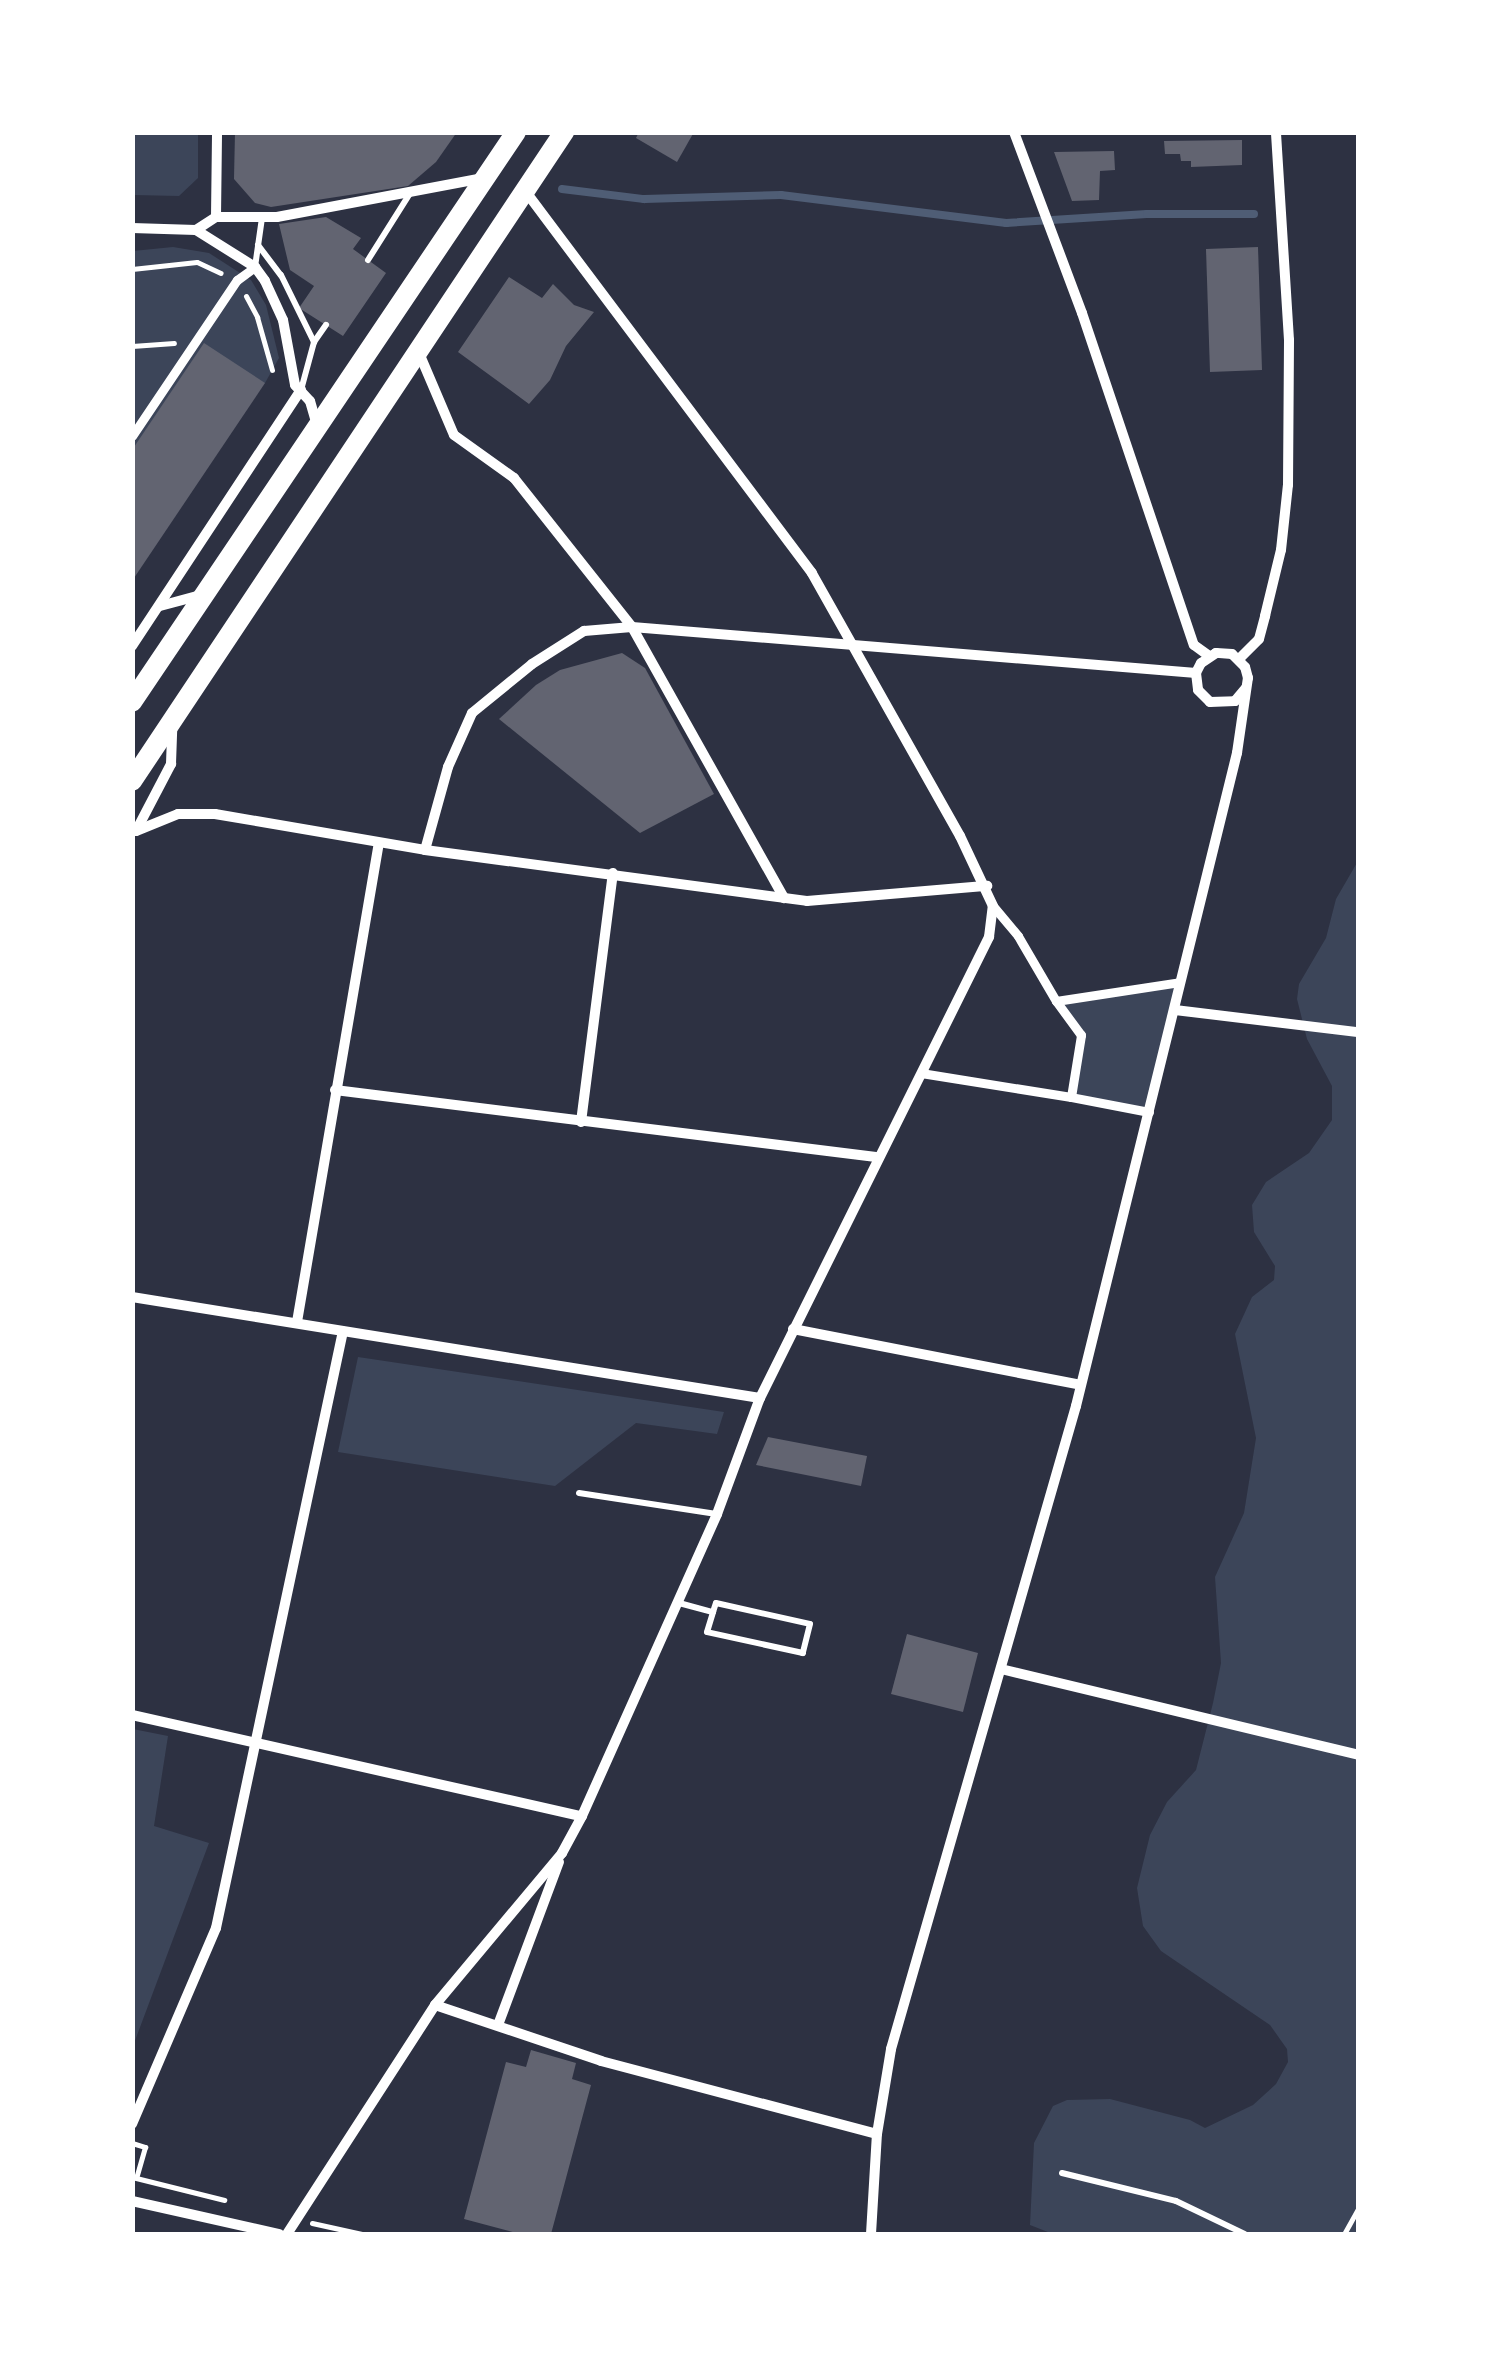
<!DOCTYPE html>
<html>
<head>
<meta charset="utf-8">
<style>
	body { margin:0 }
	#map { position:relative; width:1491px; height:2367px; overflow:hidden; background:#2d3142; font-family:Lato,sans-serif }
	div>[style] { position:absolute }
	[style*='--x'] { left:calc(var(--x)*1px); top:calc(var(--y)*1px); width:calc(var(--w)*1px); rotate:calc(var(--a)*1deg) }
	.green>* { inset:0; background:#3c4559 }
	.stream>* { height:8px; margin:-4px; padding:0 4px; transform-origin:4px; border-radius:4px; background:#4f5d75 }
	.building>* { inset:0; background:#626471 }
	.path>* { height:5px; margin:-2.5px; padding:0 2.5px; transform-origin:2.5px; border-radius:2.5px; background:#fff }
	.service>* { height:6px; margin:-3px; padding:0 3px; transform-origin:3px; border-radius:3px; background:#fff }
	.pedestrian>* { height:9px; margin:-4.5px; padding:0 4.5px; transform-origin:4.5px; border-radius:4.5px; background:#fff }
	.minor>* { height:10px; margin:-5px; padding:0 5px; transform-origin:5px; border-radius:5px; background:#fff }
	.primary>* { height:20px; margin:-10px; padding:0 10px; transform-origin:10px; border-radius:10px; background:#fff }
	span { translate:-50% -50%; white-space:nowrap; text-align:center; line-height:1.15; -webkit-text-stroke:10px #fff; paint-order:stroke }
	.frame { position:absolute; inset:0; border:135px solid #fff; pointer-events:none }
</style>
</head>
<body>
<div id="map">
	<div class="green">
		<div style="clip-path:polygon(133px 132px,198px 133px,198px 178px,179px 196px,133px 195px)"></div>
		<div style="clip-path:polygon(173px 247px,209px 253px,251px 280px,266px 305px,279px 358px,265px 383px,133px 450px,133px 251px)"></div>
		<div style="clip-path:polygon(1358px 861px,1358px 2234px,1053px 2234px,1030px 2225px,1034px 2143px,1053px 2106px,1067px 2100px,1110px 2099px,1190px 2120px,1205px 2128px,1253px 2105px,1276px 2084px,1288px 2062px,1287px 2049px,1270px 2025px,1161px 1951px,1143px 1926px,1137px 1888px,1150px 1835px,1167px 1802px,1196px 1770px,1213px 1703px,1221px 1663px,1215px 1577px,1244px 1513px,1256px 1438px,1235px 1334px,1252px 1297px,1274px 1280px,1275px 1266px,1254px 1232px,1252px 1205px,1266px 1182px,1309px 1153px,1332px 1120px,1332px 1086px,1307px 1039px,1297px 999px,1299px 984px,1326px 938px,1336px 899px)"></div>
		<div style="clip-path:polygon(1180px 982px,1149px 1112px,1071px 1097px,1081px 1036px,1056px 1001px)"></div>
		<div style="clip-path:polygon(358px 1357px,724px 1412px,717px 1434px,636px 1423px,555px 1486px,338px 1452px)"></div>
		<div style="clip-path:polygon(133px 1729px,168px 1736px,154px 1826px,209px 1843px,133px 2046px)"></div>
	</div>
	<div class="stream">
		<div style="--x:562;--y:189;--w:83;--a:7"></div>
		<div style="--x:644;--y:199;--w:137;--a:-1.7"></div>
		<div style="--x:781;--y:195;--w:227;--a:7.1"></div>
		<div style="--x:1006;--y:223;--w:141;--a:-3.7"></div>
		<div style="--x:1147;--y:214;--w:107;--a:0"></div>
	</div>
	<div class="building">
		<div style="clip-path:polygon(235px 132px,457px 132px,436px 162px,408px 186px,271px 207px,255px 203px,234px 179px)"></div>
		<div style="clip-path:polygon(639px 132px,694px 132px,677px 162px,636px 138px)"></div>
		<div style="clip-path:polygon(1242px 140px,1242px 165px,1191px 167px,1191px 161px,1181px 161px,1180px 154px,1165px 154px,1164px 141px)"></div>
		<div style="clip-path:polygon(1114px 151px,1115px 170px,1100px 171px,1099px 200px,1072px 201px,1054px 152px)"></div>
		<div style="clip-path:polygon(326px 217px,361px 238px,353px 249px,386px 273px,343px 336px,299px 308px,314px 286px,290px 270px,279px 224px)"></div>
		<div style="clip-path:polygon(1258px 247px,1262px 370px,1210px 372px,1206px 249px)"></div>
		<div style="clip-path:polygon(509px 277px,542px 298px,553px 284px,574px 305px,594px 312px,566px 346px,550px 380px,529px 404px,458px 352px)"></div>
		<div style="clip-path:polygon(204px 343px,265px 383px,132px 581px,132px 450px)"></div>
		<div style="clip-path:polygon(622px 653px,645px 668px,714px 794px,640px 833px,499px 719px,536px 685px,560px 670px)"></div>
		<div style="clip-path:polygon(768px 1437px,867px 1456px,861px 1486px,756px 1465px)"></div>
		<div style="clip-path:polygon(907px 1634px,978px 1653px,963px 1712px,891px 1694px)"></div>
		<div style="clip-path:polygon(531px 2050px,576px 2063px,572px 2079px,591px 2085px,551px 2234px,520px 2234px,464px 2219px,506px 2062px,526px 2067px)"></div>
	</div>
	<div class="path">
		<div style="--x:132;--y:269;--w:65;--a:-6.1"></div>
		<div style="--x:197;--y:262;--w:26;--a:25"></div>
		<div style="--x:246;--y:296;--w:24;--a:62"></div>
		<div style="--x:257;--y:317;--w:55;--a:74.2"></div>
		<div style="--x:132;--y:346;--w:42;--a:-4.1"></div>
		<div style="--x:132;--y:2143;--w:14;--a:17"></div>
		<div style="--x:145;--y:2147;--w:32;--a:106"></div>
		<div style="--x:136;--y:2178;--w:91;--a:14"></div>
		<div style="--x:312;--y:2223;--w:51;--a:12.4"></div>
		<div style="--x:1344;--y:2234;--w:29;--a:-61"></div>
	</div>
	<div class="service">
		<div style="--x:258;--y:245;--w:38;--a:53"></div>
		<div style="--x:281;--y:275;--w:75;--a:63.8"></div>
		<div style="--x:368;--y:260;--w:77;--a:-57.8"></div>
		<div style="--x:255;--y:267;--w:49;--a:-81.9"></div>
		<div style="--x:301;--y:390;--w:50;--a:-74.8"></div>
		<div style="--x:314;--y:342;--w:21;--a:-55"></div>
		<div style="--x:579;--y:1493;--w:139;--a:8.7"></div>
		<div style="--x:679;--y:1603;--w:35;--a:15"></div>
		<div style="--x:713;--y:1612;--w:9;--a:-72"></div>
		<div style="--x:716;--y:1603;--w:96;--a:12.6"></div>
		<div style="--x:810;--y:1624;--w:30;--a:104"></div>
		<div style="--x:803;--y:1653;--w:98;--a:-167.7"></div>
		<div style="--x:707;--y:1632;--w:21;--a:-73"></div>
		<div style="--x:1062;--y:2173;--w:117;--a:13.8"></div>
		<div style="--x:1176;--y:2201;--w:76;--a:25.6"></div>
	</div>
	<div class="pedestrian">
		<div style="--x:132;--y:436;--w:188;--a:-56.1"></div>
		<div style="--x:237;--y:280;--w:22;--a:-36"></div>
		<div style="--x:993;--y:906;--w:39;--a:50"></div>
		<div style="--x:1018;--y:936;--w:75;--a:59.7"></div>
		<div style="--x:921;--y:1073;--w:152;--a:9.1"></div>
		<div style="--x:1149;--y:1112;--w:79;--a:-169.1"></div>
		<div style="--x:1071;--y:1097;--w:63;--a:-80.8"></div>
		<div style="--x:1081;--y:1035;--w:42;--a:-126.3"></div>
		<div style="--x:1056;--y:1001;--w:125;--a:-8.7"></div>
	</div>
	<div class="minor">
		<div style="--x:1014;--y:132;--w:193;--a:69.4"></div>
		<div style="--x:1082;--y:313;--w:350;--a:71.4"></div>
		<div style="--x:1194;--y:645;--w:19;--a:36"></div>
		<div style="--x:216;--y:217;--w:85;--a:-89.3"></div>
		<div style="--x:132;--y:228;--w:64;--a:1.8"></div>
		<div style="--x:196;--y:230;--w:24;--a:-33"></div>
		<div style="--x:216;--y:217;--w:61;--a:0"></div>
		<div style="--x:277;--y:217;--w:210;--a:-10.7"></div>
		<div style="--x:196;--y:230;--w:70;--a:32.1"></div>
		<div style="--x:255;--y:267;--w:17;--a:54"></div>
		<div style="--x:265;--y:281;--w:43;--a:65.2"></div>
		<div style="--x:283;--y:320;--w:66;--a:79.5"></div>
		<div style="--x:295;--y:385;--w:22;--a:47"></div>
		<div style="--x:310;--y:401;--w:26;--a:74"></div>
		<div style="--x:419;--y:353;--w:89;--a:66.9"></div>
		<div style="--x:454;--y:435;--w:74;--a:35.6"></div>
		<div style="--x:514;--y:478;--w:190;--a:51.6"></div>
		<div style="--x:632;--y:627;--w:311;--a:60.7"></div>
		<div style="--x:160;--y:606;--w:42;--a:-15"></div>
		<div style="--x:132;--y:646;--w:307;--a:-56.6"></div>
		<div style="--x:1239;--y:659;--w:28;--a:-45"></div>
		<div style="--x:1259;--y:639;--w:24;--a:-75"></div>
		<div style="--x:1265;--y:616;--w:68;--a:-76.4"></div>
		<div style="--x:1281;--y:550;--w:65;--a:-83.9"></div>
		<div style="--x:1288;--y:485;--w:145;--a:-89.6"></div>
		<div style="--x:1289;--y:340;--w:208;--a:-93.6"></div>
		<div style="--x:136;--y:831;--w:45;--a:-22"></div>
		<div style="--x:178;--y:814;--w:37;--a:0"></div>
		<div style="--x:215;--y:814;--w:213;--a:9.7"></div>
		<div style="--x:425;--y:850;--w:385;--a:7.6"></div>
		<div style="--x:807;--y:901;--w:181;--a:-4.8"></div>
		<div style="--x:136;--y:831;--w:76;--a:-62.4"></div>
		<div style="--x:171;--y:764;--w:37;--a:-88"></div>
		<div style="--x:425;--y:850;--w:86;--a:-74.5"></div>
		<div style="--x:448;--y:767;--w:59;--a:-66"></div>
		<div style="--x:472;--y:713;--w:77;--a:-39.2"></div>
		<div style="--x:532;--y:664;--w:62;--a:-32.4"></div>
		<div style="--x:584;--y:631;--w:48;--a:-4.8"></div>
		<div style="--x:632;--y:627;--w:566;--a:4.66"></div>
		<div style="--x:1175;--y:1010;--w:184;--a:6.9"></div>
		<div style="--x:335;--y:1090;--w:545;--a:7.06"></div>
		<div style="--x:581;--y:1122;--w:251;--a:-82.7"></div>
		<div style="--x:132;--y:1297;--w:636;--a:9.14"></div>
		<div style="--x:297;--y:1322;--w:486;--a:-80.3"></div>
		<div style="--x:793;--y:1329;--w:292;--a:11"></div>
		<div style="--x:1001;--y:1669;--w:367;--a:13.5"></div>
		<div style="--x:132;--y:1715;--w:461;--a:12.7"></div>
		<div style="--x:435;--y:2005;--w:175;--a:18.6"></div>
		<div style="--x:601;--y:2061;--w:285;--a:14.8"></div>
		<div style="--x:498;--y:2025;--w:174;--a:-69.5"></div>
		<div style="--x:132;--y:2124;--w:213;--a:-66.8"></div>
		<div style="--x:216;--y:1928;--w:610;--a:-77.99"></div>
		<div style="--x:132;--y:2201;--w:151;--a:12.7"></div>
		<div style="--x:287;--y:2234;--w:273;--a:-57.1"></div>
		<div style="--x:435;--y:2005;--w:198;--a:-50.1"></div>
		<div style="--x:562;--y:1853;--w:42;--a:-61.6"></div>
		<div style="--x:582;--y:1816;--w:331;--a:-65.9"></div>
		<div style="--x:717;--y:1514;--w:124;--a:-69.7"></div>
		<div style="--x:760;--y:1398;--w:515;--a:-63.58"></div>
		<div style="--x:989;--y:937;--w:31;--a:-83"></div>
		<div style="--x:993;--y:906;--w:77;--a:-115.2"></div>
		<div style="--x:960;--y:836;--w:302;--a:-119.4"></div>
		<div style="--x:812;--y:573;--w:476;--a:-126.9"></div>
		<div style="--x:871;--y:2234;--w:100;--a:-86.6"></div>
		<div style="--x:877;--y:2134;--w:86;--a:-80.6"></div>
		<div style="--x:891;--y:2049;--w:669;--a:-73.95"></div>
		<div style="--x:1076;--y:1406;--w:673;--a:-76.15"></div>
		<div style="--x:1237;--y:753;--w:76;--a:-81.7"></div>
		<div style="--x:1248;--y:678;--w:11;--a:-105"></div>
		<div style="--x:1245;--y:667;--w:18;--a:-135"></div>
		<div style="--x:1232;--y:654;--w:16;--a:-176"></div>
		<div style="--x:1216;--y:653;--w:18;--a:146"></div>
		<div style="--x:1201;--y:663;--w:11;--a:117"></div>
		<div style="--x:1196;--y:673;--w:17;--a:83"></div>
		<div style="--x:1198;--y:690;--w:17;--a:45"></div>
		<div style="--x:1210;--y:702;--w:25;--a:-2"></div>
		<div style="--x:1235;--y:701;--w:17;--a:-50"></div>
	</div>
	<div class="primary">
		<div style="--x:132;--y:702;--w:687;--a:-56.03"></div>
		<div style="--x:132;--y:781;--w:780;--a:-56.35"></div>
	</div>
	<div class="frame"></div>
</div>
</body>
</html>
